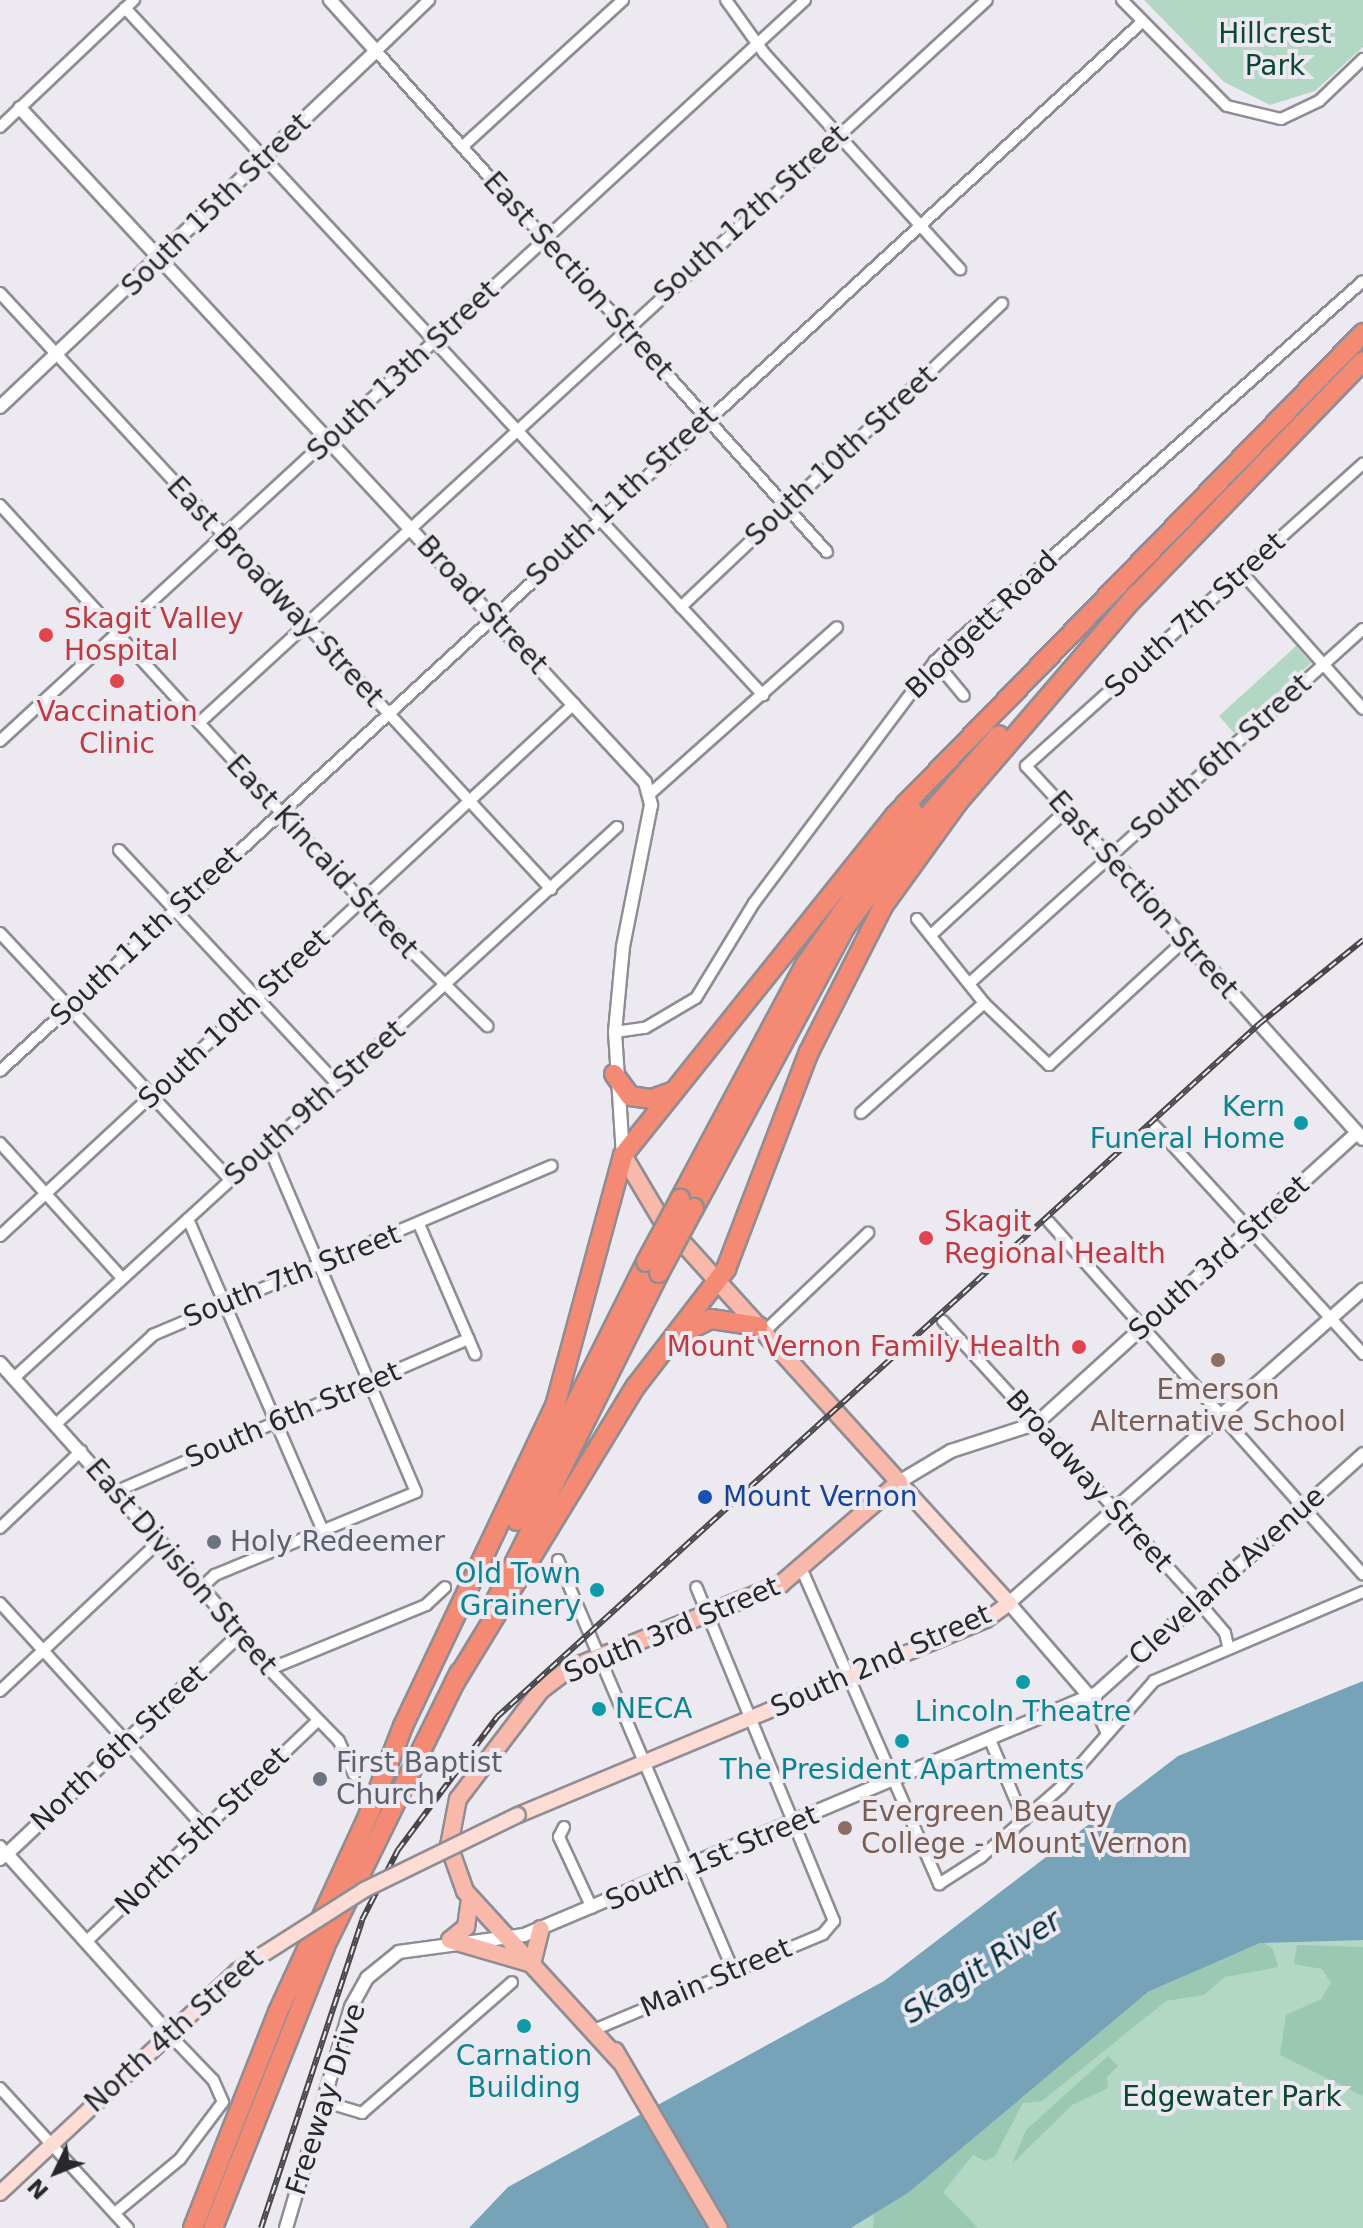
<!DOCTYPE html>
<html>
<head>
<meta charset="utf-8">
<style>
	body { margin:0 }
	#map { position:relative; width:1363px; height:2228px; overflow:hidden; background:#ece9f0; font-family:"DejaVu Sans",sans-serif }
	div>[style] { position:absolute }
	[style*='--x'] { left:calc(var(--x)*1px); top:calc(var(--y)*1px); width:calc(var(--w)*1px); rotate:calc(var(--a)*1deg) }
	.green>* { inset:0; background:#b2d8c5 }
	.forest>* { inset:0; background:#9ac8b2 }
	.water>* { inset:0; background:#76a3b8 }
	.roads { filter:drop-shadow(2px 0 #8f8d93) drop-shadow(-2px 0 #8f8d93) drop-shadow(0 2px #8f8d93) drop-shadow(0 -2px #8f8d93) }
	.minor>* { height:10px; margin:-5px; padding:0 5px; transform-origin:5px; border-radius:5px; background:#fff }
	.tertiary>* { height:12px; margin:-6px; padding:0 6px; transform-origin:6px; border-radius:6px; background:#fff }
	.secondary>* { height:14px; margin:-7px; padding:0 7px; transform-origin:7px; border-radius:7px; background:#fcdcd5 }
	.primary>* { height:16px; margin:-8px; padding:0 8px; transform-origin:8px; border-radius:8px; background:#f8b9ab }
	.motorway>* { height:18px; margin:-9px; padding:0 9px; transform-origin:9px; border-radius:9px; background:#f48a73 }
	.rail>* { height:6px; margin-top:-3px; transform-origin:0; background:repeating-linear-gradient(90deg,#ece9f0 0 9px,#484649 0 18px); box-sizing:border-box; border-block:2px solid #484649 }
	.bridges { filter:drop-shadow(2px 0 #8f8d93) drop-shadow(-2px 0 #8f8d93) drop-shadow(0 2px #8f8d93) drop-shadow(0 -2px #8f8d93) }
	.secondary-bridge>* { height:14px; margin:-7px; padding:0 7px; transform-origin:7px; border-radius:7px; background:#fcdcd5 }
	.motorway-bridge>* { height:18px; margin:-9px; padding:0 9px; transform-origin:9px; border-radius:9px; background:#f48a73 }
	.dots>* { width:22px; height:22px; translate:-50% -50%; box-sizing:border-box; border:4px solid #ece9f0; border-radius:50% }
	span { translate:-50% -50%; white-space:nowrap; text-align:center; line-height:1.15; -webkit-text-stroke:8px #ece9f0; paint-order:stroke }
	.park-label { font-size:28px; color:#0b4732 }
	.street-label { font-size:28px; color:#282729 }
	.health-label { font-size:28px; color:#be3a42 }
	.left { translate:0 -50%; text-align:left }
	.right { translate:-100% -50%; text-align:right }
	.culture-label { font-size:28px; color:#0d838f }
	.education-label { font-size:28px; color:#785e54 }
	.transit-label { font-size:28px; color:#164399 }
	.worship-label { font-size:28px; color:#5b616d }
	.water-label { font-size:30px; color:#073141; font-style:italic }
	.north { position:absolute; left:16px; top:2132px; width:80px; height:80px; -webkit-text-stroke:6px #ece9f0; paint-order:stroke; rotate:227deg; font-size:22px; font-weight:700; line-height:32px; text-align:center; color:#282729 }
	.north::after { content:''; display:block; margin:auto; width:28px; height:36px; background:#282729; clip-path:polygon(50% 0,100% 100%,50% 72%,0 100%) }
</style>
</head>
<body>
<div id="map">
	<div class="green">
		<div style="clip-path:polygon(1144px 0,1363px 0,1363px 47px,1315px 91px,1270px 105px,1224px 82px)"></div>
		<div style="clip-path:polygon(1296px 646px,1311px 663px,1234px 733px,1219px 716px)"></div>
		<div style="clip-path:polygon(1363px 1916px,1363px 2228px,851px 2228px,908px 2193px,1109px 2015px,1236px 1949px)"></div>
	</div>
	<div class="forest">
		<div style="clip-path:polygon(1263px 1942px,1273px 1949px,1278px 1967px,1225px 1977px,1204px 1995px,1166px 2001px,1042px 2101px,1023px 2103px,995px 2156px,985px 2161px,973px 2155px,943px 2192px,978px 2228px,873px 2228px,874px 2214px,908px 2193px,1148px 1992px)"></div>
		<div style="clip-path:polygon(1297px 1945px,1363px 1947px,1363px 2096px,1280px 2055px,1286px 2015px,1321px 1999px,1331px 1983px,1322px 1969px,1294px 1964px)"></div>
		<div style="clip-path:polygon(1108px 2056px,1118px 2066px,1107px 2077px,1108px 2088px,1072px 2105px,1012px 2164px,1026px 2130px)"></div>
	</div>
	<div class="water">
		<div style="clip-path:polygon(1363px 1681px,1363px 1940px,1260px 1943px,1148px 1992px,908px 2193px,851px 2228px,469px 2228px,508px 2187px,884px 1981px,1178px 1756px)"></div>
	</div>
	<div class="roads">
		<div class="minor">
			<div style="--x:429;--y:0;--w:74;--a:136.1"></div>
			<div style="--x:376;--y:51;--w:674;--a:48.01"></div>
			<div style="--x:726;--y:0;--w:65;--a:54.4"></div>
			<div style="--x:764;--y:53;--w:292;--a:47.8"></div>
			<div style="--x:1122;--y:0;--w:149;--a:45.3"></div>
			<div style="--x:1227;--y:106;--w:56;--a:13.5"></div>
			<div style="--x:1281;--y:119;--w:42;--a:-25.3"></div>
			<div style="--x:1319;--y:101;--w:61;--a:-43.7"></div>
			<div style="--x:125;--y:8;--w:938;--a:47.12"></div>
			<div style="--x:0;--y:127;--w:185;--a:-43.5"></div>
			<div style="--x:462;--y:147;--w:218;--a:-42.4"></div>
			<div style="--x:0;--y:293;--w:812;--a:47.25"></div>
			<div style="--x:0;--y:505;--w:553;--a:47.57"></div>
			<div style="--x:373;--y:913;--w:161;--a:44.7"></div>
			<div style="--x:1242;--y:573;--w:182;--a:48.3"></div>
			<div style="--x:681;--y:607;--w:442;--a:-43.4"></div>
			<div style="--x:935;--y:661;--w:45;--a:50.4"></div>
			<div style="--x:199;--y:723;--w:1069;--a:-42.54"></div>
			<div style="--x:0;--y:741;--w:1094;--a:-42.63"></div>
			<div style="--x:651;--y:793;--w:249;--a:-41.7"></div>
			<div style="--x:119;--y:850;--w:320;--a:47"></div>
			<div style="--x:1109;--y:856;--w:122;--a:-132.7"></div>
			<div style="--x:1026;--y:766;--w:453;--a:-41.9"></div>
			<div style="--x:917;--y:919;--w:107;--a:51.4"></div>
			<div style="--x:984;--y:1003;--w:90;--a:43.6"></div>
			<div style="--x:1049;--y:1065;--w:183;--a:-42.6"></div>
			<div style="--x:0;--y:933;--w:338;--a:47"></div>
			<div style="--x:931;--y:935;--w:185;--a:-42.6"></div>
			<div style="--x:972;--y:981;--w:526;--a:-42"></div>
			<div style="--x:615;--y:1032;--w:30;--a:-8"></div>
			<div style="--x:645;--y:1028;--w:59;--a:-30.5"></div>
			<div style="--x:696;--y:998;--w:111;--a:-58.6"></div>
			<div style="--x:754;--y:903;--w:302;--a:-53.2"></div>
			<div style="--x:935;--y:661;--w:572;--a:-41.6"></div>
			<div style="--x:0;--y:1071;--w:1551;--a:-42.57"></div>
			<div style="--x:861;--y:1113;--w:165;--a:-41.8"></div>
			<div style="--x:1155;--y:1126;--w:309;--a:47.6"></div>
			<div style="--x:0;--y:1143;--w:182;--a:47.9"></div>
			<div style="--x:188;--y:1219;--w:337;--a:66.6"></div>
			<div style="--x:1049;--y:1222;--w:472;--a:48.3"></div>
			<div style="--x:419;--y:1224;--w:142;--a:66.7"></div>
			<div style="--x:0;--y:1236;--w:783;--a:-42.83"></div>
			<div style="--x:943;--y:1321;--w:368;--a:47.6"></div>
			<div style="--x:1191;--y:1593;--w:52;--a:49.6"></div>
			<div style="--x:1225;--y:1633;--w:13;--a:77"></div>
			<div style="--x:764;--y:1332;--w:144;--a:-43.6"></div>
			<div style="--x:14;--y:1378;--w:817;--a:-42.42"></div>
			<div style="--x:56;--y:1424;--w:132;--a:-42.5"></div>
			<div style="--x:153;--y:1335;--w:433;--a:-23"></div>
			<div style="--x:117;--y:1491;--w:383;--a:-23.4"></div>
			<div style="--x:0;--y:1528;--w:112;--a:-43.5"></div>
			<div style="--x:558;--y:1560;--w:446;--a:66.9"></div>
			<div style="--x:802;--y:1570;--w:343;--a:66.4"></div>
			<div style="--x:939;--y:1884;--w:50;--a:-32.7"></div>
			<div style="--x:981;--y:1857;--w:106;--a:-41.2"></div>
			<div style="--x:1061;--y:1787;--w:141;--a:-48.7"></div>
			<div style="--x:1154;--y:1681;--w:227;--a:-23.1"></div>
			<div style="--x:202;--y:1587;--w:18;--a:-43"></div>
			<div style="--x:215;--y:1575;--w:217;--a:-22.4"></div>
			<div style="--x:416;--y:1492;--w:377;--a:-113.1"></div>
			<div style="--x:0;--y:1603;--w:306;--a:47.7"></div>
			<div style="--x:237;--y:1636;--w:146;--a:45.8"></div>
			<div style="--x:339;--y:1741;--w:37;--a:66"></div>
			<div style="--x:270;--y:1669;--w:169;--a:-22.3"></div>
			<div style="--x:426;--y:1605;--w:26;--a:-43"></div>
			<div style="--x:0;--y:1691;--w:221;--a:-43.2"></div>
			<div style="--x:1090;--y:1697;--w:38;--a:65"></div>
			<div style="--x:990;--y:1740;--w:87;--a:67"></div>
			<div style="--x:564;--y:1827;--w:11;--a:117"></div>
			<div style="--x:559;--y:1837;--w:78;--a:65.1"></div>
			<div style="--x:0;--y:1846;--w:11;--a:49"></div>
			<div style="--x:7;--y:1854;--w:9;--a:139"></div>
			<div style="--x:86;--y:1942;--w:321;--a:-43.7"></div>
			<div style="--x:596;--y:2029;--w:246;--a:-22.7"></div>
			<div style="--x:823;--y:1934;--w:17;--a:-50"></div>
			<div style="--x:834;--y:1921;--w:361;--a:-112.4"></div>
			<div style="--x:0;--y:2088;--w:190;--a:47.6"></div>
			<div style="--x:322;--y:2101;--w:42;--a:16.7"></div>
			<div style="--x:362;--y:2113;--w:199;--a:-41.1"></div>
			<div style="--x:116;--y:2212;--w:83;--a:-39.6"></div>
			<div style="--x:180;--y:2159;--w:71;--a:-53"></div>
			<div style="--x:223;--y:2102;--w:24;--a:-114"></div>
			<div style="--x:213;--y:2080;--w:66;--a:-133.8"></div>
		</div>
		<div class="tertiary">
			<div style="--x:20;--y:108;--w:919;--a:47.16"></div>
			<div style="--x:645;--y:782;--w:24;--a:75"></div>
			<div style="--x:651;--y:805;--w:145;--a:101.2"></div>
			<div style="--x:623;--y:947;--w:85;--a:95.4"></div>
			<div style="--x:615;--y:1032;--w:123;--a:86.3"></div>
			<div style="--x:0;--y:407;--w:518;--a:-43.43"></div>
			<div style="--x:376;--y:51;--w:69;--a:-132"></div>
			<div style="--x:1109;--y:856;--w:380;--a:48.1"></div>
			<div style="--x:0;--y:1363;--w:356;--a:48.2"></div>
			<div style="--x:237;--y:1628;--w:12;--a:104"></div>
			<div style="--x:234;--y:1640;--w:312;--a:136.7"></div>
			<div style="--x:7;--y:1854;--w:239;--a:48"></div>
			<div style="--x:899;--y:1482;--w:61;--a:-30.8"></div>
			<div style="--x:951;--y:1451;--w:90;--a:-18"></div>
			<div style="--x:1037;--y:1423;--w:432;--a:-42.2"></div>
			<div style="--x:1090;--y:1697;--w:124;--a:-130.8"></div>
			<div style="--x:1009;--y:1603;--w:473;--a:-41.5"></div>
			<div style="--x:286;--y:2228;--w:230;--a:-73.6"></div>
			<div style="--x:351;--y:2007;--w:33;--a:-61"></div>
			<div style="--x:367;--y:1978;--w:41;--a:-39.1"></div>
			<div style="--x:399;--y:1952;--w:126;--a:-7.7"></div>
			<div style="--x:524;--y:1935;--w:622;--a:-22.9"></div>
			<div style="--x:1097;--y:1693;--w:358;--a:-41.9"></div>
		</div>
		<div class="secondary">
			<div style="--x:518;--y:1815;--w:507;--a:-22.62"></div>
			<div style="--x:986;--y:1620;--w:29;--a:-36"></div>
			<div style="--x:1009;--y:1603;--w:164;--a:-132.3"></div>
			<div style="--x:0;--y:2193;--w:325;--a:-43.1"></div>
		</div>
		<div class="primary">
			<div style="--x:450;--y:1940;--w:85;--a:16.3"></div>
			<div style="--x:450;--y:1940;--w:21;--a:-39"></div>
			<div style="--x:466;--y:1927;--w:29;--a:-82"></div>
			<div style="--x:532;--y:1964;--w:36;--a:-76"></div>
			<div style="--x:615;--y:2051;--w:205;--a:59.6"></div>
			<div style="--x:620;--y:2061;--w:230;--a:-132.4"></div>
			<div style="--x:465;--y:1891;--w:48;--a:-109.6"></div>
			<div style="--x:449;--y:1846;--w:48;--a:-79.2"></div>
			<div style="--x:458;--y:1799;--w:137;--a:-52.7"></div>
			<div style="--x:541;--y:1690;--w:35;--a:-37"></div>
			<div style="--x:569;--y:1669;--w:228;--a:-21.8"></div>
			<div style="--x:781;--y:1584;--w:156;--a:-40.8"></div>
			<div style="--x:899;--y:1482;--w:355;--a:-132.1"></div>
			<div style="--x:661;--y:1219;--w:74;--a:-120.7"></div>
		</div>
		<div class="motorway">
			<div style="--x:1132;--y:600;--w:332;--a:-46"></div>
			<div style="--x:614;--y:1074;--w:27;--a:54"></div>
			<div style="--x:630;--y:1096;--w:22;--a:8"></div>
			<div style="--x:652;--y:1099;--w:20;--a:-20"></div>
			<div style="--x:680;--y:1199;--w:265;--a:-61.9"></div>
			<div style="--x:805;--y:965;--w:188;--a:-55"></div>
			<div style="--x:694;--y:1208;--w:320;--a:-61.7"></div>
			<div style="--x:846;--y:926;--w:132;--a:-53.7"></div>
			<div style="--x:924;--y:820;--w:113;--a:-48.6"></div>
			<div style="--x:680;--y:1334;--w:34;--a:-26"></div>
			<div style="--x:711;--y:1319;--w:48;--a:8.5"></div>
			<div style="--x:517;--y:1521;--w:289;--a:-63.5"></div>
			<div style="--x:495;--y:1602;--w:368;--a:-63.5"></div>
			<div style="--x:455;--y:1682;--w:347;--a:-58.6"></div>
			<div style="--x:636;--y:1386;--w:148;--a:-52.4"></div>
			<div style="--x:726;--y:1269;--w:232;--a:-69.1"></div>
			<div style="--x:809;--y:1052;--w:164;--a:-63.1"></div>
			<div style="--x:883;--y:906;--w:128;--a:-54.2"></div>
			<div style="--x:958;--y:802;--w:276;--a:-49.3"></div>
			<div style="--x:368;--y:1816;--w:97;--a:-68.7"></div>
			<div style="--x:403;--y:1726;--w:354;--a:-64.6"></div>
			<div style="--x:555;--y:1406;--w:260;--a:-74.8"></div>
			<div style="--x:623;--y:1155;--w:435;--a:-51.3"></div>
			<div style="--x:895;--y:815;--w:672;--a:-45.84"></div>
			<div style="--x:193;--y:2228;--w:232;--a:-68.5"></div>
			<div style="--x:278;--y:2012;--w:225;--a:-65.3"></div>
			<div style="--x:213;--y:2228;--w:303;--a:-68.3"></div>
			<div style="--x:325;--y:1946;--w:305;--a:-63.8"></div>
		</div>
	</div>
	<div class="rail">
		<div style="--x:261;--y:2228;--w:324;--a:-71.8"></div>
		<div style="--x:362;--y:1920;--w:79;--a:-62.8"></div>
		<div style="--x:398;--y:1850;--w:166;--a:-53.3"></div>
		<div style="--x:497;--y:1717;--w:1030;--a:-42.28"></div>
		<div style="--x:1259;--y:1024;--w:134;--a:-38.9"></div>
	</div>
	<div class="bridges">
		<div class="secondary-bridge">
			<div style="--x:237;--y:1971;--w:151;--a:-32.5"></div>
			<div style="--x:364;--y:1890;--w:171;--a:-26"></div>
		</div>
		<div class="motorway-bridge">
			<div style="--x:646;--y:1262;--w:72;--a:-61.6"></div>
			<div style="--x:659;--y:1273;--w:74;--a:-61.7"></div>
		</div>
	</div>
	<div class="dots">
		<div style="left:46px;top:635px;background:#e0444e"></div>
		<div style="left:117px;top:681px;background:#e0444e"></div>
		<div style="left:1301px;top:1123px;background:#0f9aa8"></div>
		<div style="left:926px;top:1238px;background:#e0444e"></div>
		<div style="left:1079px;top:1347px;background:#e0444e"></div>
		<div style="left:1218px;top:1360px;background:#8d6e63"></div>
		<div style="left:705px;top:1497px;background:#1a4fb4"></div>
		<div style="left:214px;top:1542px;background:#6b7280"></div>
		<div style="left:597px;top:1590px;background:#0f9aa8"></div>
		<div style="left:1023px;top:1682px;background:#0f9aa8"></div>
		<div style="left:599px;top:1709px;background:#0f9aa8"></div>
		<div style="left:902px;top:1741px;background:#0f9aa8"></div>
		<div style="left:320px;top:1779px;background:#6b7280"></div>
		<div style="left:845px;top:1828px;background:#8d6e63"></div>
		<div style="left:524px;top:2026px;background:#0f9aa8"></div>
	</div>
	<div class="park-label">
		<span style="left:1275px;top:50px">Hillcrest<br>Park</span>
		<span style="left:1232px;top:2097px">Edgewater Park</span>
	</div>
	<div class="street-label">
		<span style="left:216px;top:205px;rotate:-44deg">South 15th Street</span>
		<span style="left:751px;top:214px;rotate:-42deg">South 12th Street</span>
		<span style="left:578px;top:276px;rotate:48deg">East Section Street</span>
		<span style="left:403px;top:371px;rotate:-43deg">South 13th Street</span>
		<span style="left:841px;top:456px;rotate:-43deg">South 10th Street</span>
		<span style="left:622px;top:496px;rotate:-43deg">South 11th Street</span>
		<span style="left:275px;top:592px;rotate:47deg">East Broadway Street</span>
		<span style="left:482px;top:605px;rotate:47deg">Broad Street</span>
		<span style="left:1195px;top:615px;rotate:-42deg">South 7th Street</span>
		<span style="left:982px;top:625px;rotate:-44deg">Blodgett Road</span>
		<span style="left:1221px;top:757px;rotate:-42deg">South 6th Street</span>
		<span style="left:322px;top:857px;rotate:47deg">East Kincaid Street</span>
		<span style="left:1143px;top:895px;rotate:48deg">East Section Street</span>
		<span style="left:146px;top:936px;rotate:-43deg">South 11th Street</span>
		<span style="left:234px;top:1019px;rotate:-43deg">South 10th Street</span>
		<span style="left:315px;top:1103px;rotate:-42deg">South 9th Street</span>
		<span style="left:1219px;top:1258px;rotate:-42deg">South 3rd Street</span>
		<span style="left:292px;top:1276px;rotate:-22deg">South 7th Street</span>
		<span style="left:293px;top:1415px;rotate:-23deg">South 6th Street</span>
		<span style="left:1089px;top:1481px;rotate:48deg">Broadway Street</span>
		<span style="left:181px;top:1567px;rotate:49deg">East Division Street</span>
		<span style="left:1227px;top:1576px;rotate:-42deg">Cleveland Avenue</span>
		<span style="left:672px;top:1630px;rotate:-23deg">South 3rd Street</span>
		<span style="left:881px;top:1661px;rotate:-24deg">South 2nd Street</span>
		<span style="left:119px;top:1748px;rotate:-43deg">North 6th Street</span>
		<span style="left:202px;top:1831px;rotate:-44deg">North 5th Street</span>
		<span style="left:712px;top:1858px;rotate:-23deg">South 1st Street</span>
		<span style="left:716px;top:1978px;rotate:-23deg">Main Street</span>
		<span style="left:174px;top:2031px;rotate:-42deg">North 4th Street</span>
		<span style="left:326px;top:2099px;rotate:-72deg">Freeway Drive</span>
	</div>
	<div class="health-label">
		<span class="left" style="left:64px;top:635px">Skagit Valley<br>Hospital</span>
		<span style="left:117px;top:728px">Vaccination<br>Clinic</span>
		<span class="left" style="left:944px;top:1238px">Skagit<br>Regional Health</span>
		<span class="right" style="left:1061px;top:1347px">Mount Vernon Family Health</span>
	</div>
	<div class="culture-label">
		<span class="right" style="left:1285px;top:1123px">Kern<br>Funeral Home</span>
		<span class="right" style="left:581px;top:1590px">Old Town<br>Grainery</span>
		<span class="left" style="left:615px;top:1709px">NECA</span>
		<span style="left:1023px;top:1712px">Lincoln Theatre</span>
		<span style="left:902px;top:1770px">The President Apartments</span>
		<span style="left:524px;top:2072px">Carnation<br>Building</span>
	</div>
	<div class="education-label">
		<span style="left:1218px;top:1406px">Emerson<br>Alternative School</span>
		<span class="left" style="left:861px;top:1828px">Evergreen Beauty<br>College - Mount Vernon</span>
	</div>
	<div class="transit-label">
		<span class="left" style="left:723px;top:1497px">Mount Vernon</span>
	</div>
	<div class="worship-label">
		<span class="left" style="left:230px;top:1542px">Holy Redeemer</span>
		<span class="left" style="left:336px;top:1779px">First Baptist<br>Church</span>
	</div>
	<div class="water-label">
		<span style="left:982px;top:1967px;rotate:-33deg">Skagit River</span>
	</div>
	<div class="north">N</div>
</div>
</body>
</html>
